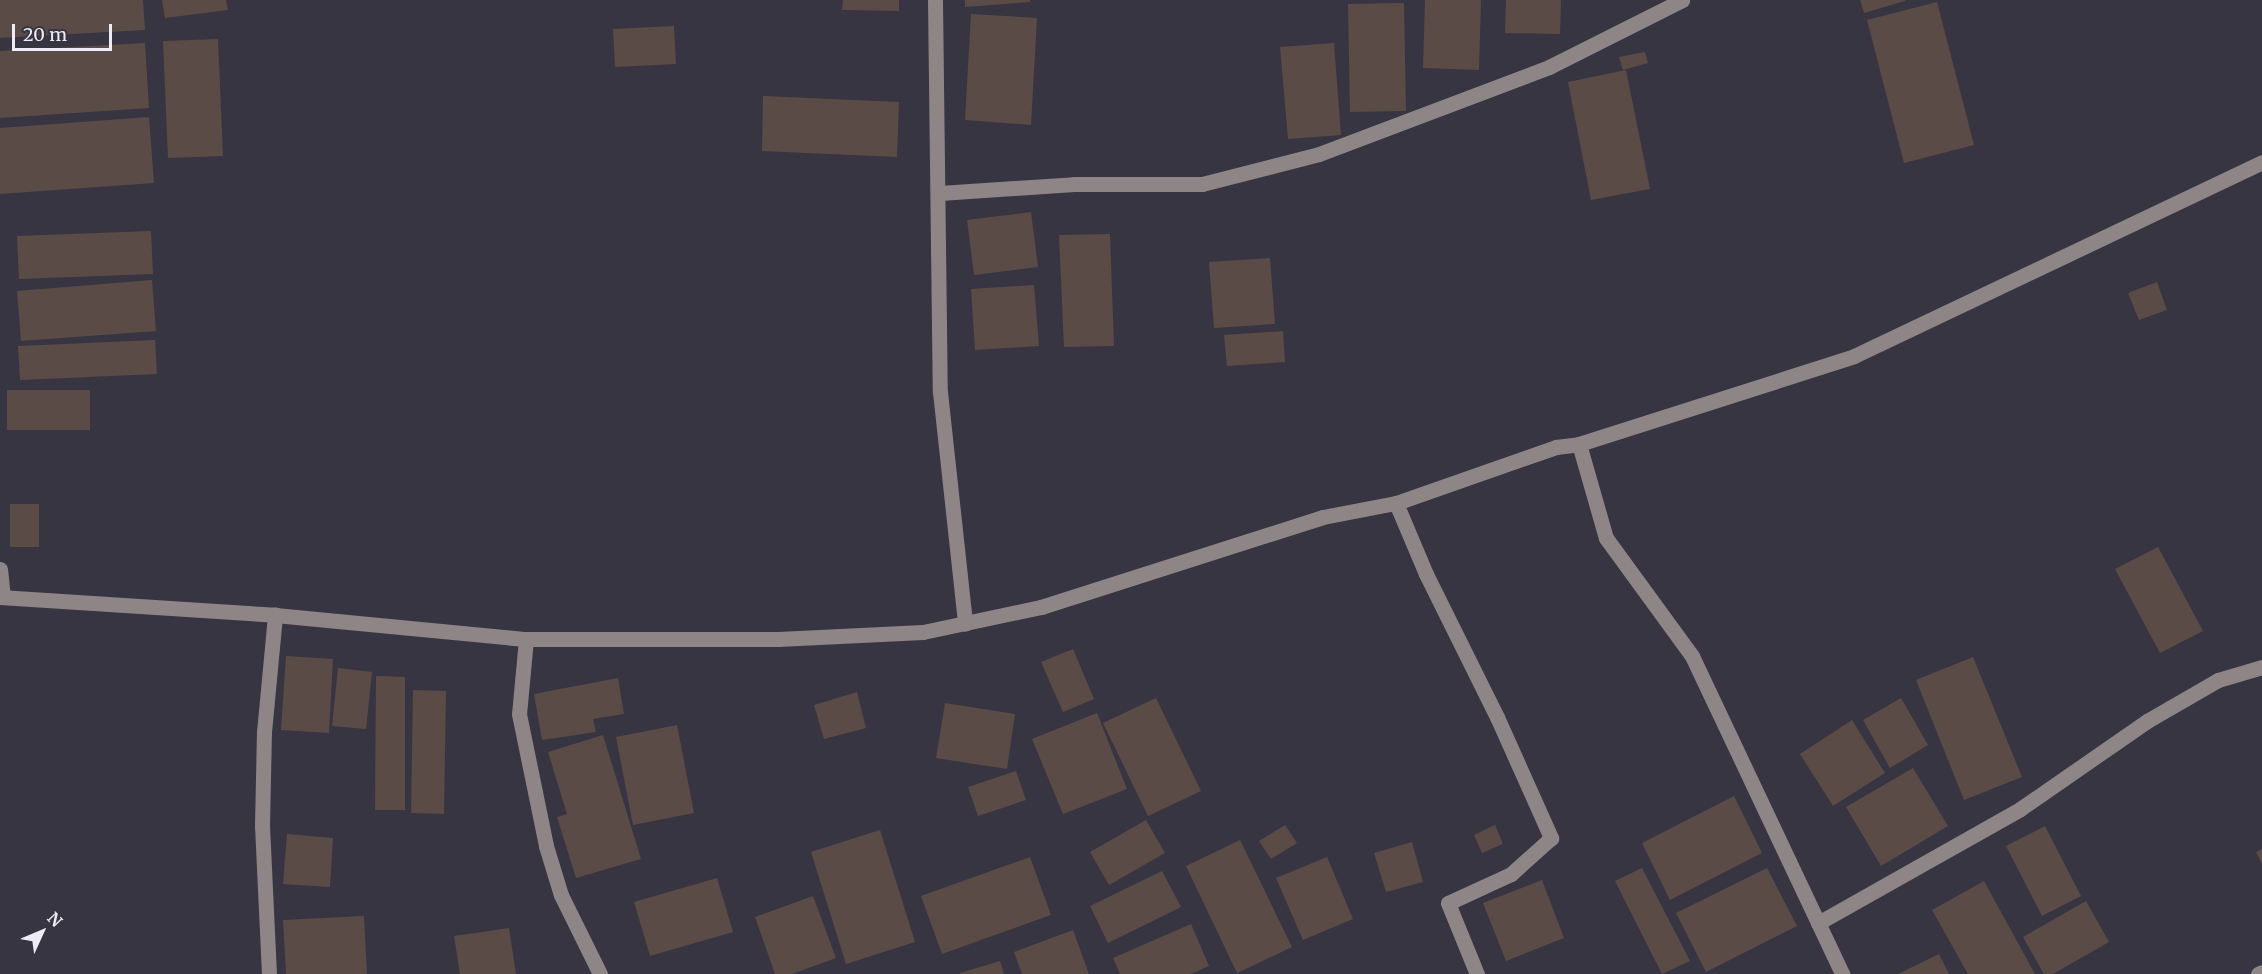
<!DOCTYPE html>
<html>
<head>
<meta charset="utf-8">
<style>
	body { margin:0 }
	#map { position:relative; width:2262px; height:974px; overflow:hidden; background:#373542; font-family:Merriweather,serif }
	div>[style] { position:absolute }
	[style*='--x'] { left:calc(var(--x)*1px); top:calc(var(--y)*1px); width:calc(var(--w)*1px); rotate:calc(var(--a)*1deg) }
	.building>* { inset:0; background:#5b4b46 }
	.minor>* { height:15px; margin:-7.5px; padding:0 7.5px; transform-origin:7.5px; border-radius:7.5px; background:#8e8586 }
	span { translate:-50% -50%; white-space:nowrap; text-align:center; line-height:1.15; -webkit-text-stroke:4.5px #373542; paint-order:stroke }
	.north { position:absolute; left:12px; top:902px; width:60px; height:60px; -webkit-text-stroke:4px #373542; paint-order:stroke; rotate:46deg; font-size:16px; font-weight:700; line-height:24px; text-align:center; color:#edebf4 }
	.north::after { content:''; display:block; margin:auto; width:21px; height:27px; background:#edebf4; clip-path:polygon(50% 0,100% 100%,50% 72%,0 100%) }
	.scale { position:absolute; left:12px; top:24px; width:100px; height:27px; box-sizing:border-box; border:3px solid #edebf4; border-top:0; padding-left:8px; font-size:18px; line-height:21px; white-space:nowrap; color:#edebf4; -webkit-text-stroke:4px #373542; paint-order:stroke }
</style>
</head>
<body>
<div id="map">
	<div class="building">
		<div style="clip-path:polygon(0 0,143px 0,145px 30px,0 38px)"></div>
		<div style="clip-path:polygon(162px 0,226px 0,228px 10px,165px 18px)"></div>
		<div style="clip-path:polygon(843px 0,899px 0,899px 11px,842px 10px)"></div>
		<div style="clip-path:polygon(965px 0,1030px 0,1030px 2px,965px 7px)"></div>
		<div style="clip-path:polygon(1425px 0,1481px 0,1479px 70px,1423px 68px)"></div>
		<div style="clip-path:polygon(1506px 0,1561px 0,1560px 34px,1505px 33px)"></div>
		<div style="clip-path:polygon(1860px 0,1905px 0,1905px 1px,1864px 13px)"></div>
		<div style="clip-path:polygon(1937px 2px,1974px 145px,1904px 163px,1867px 20px)"></div>
		<div style="clip-path:polygon(1404px 3px,1406px 111px,1350px 112px,1348px 4px)"></div>
		<div style="clip-path:polygon(971px 14px,1037px 18px,1031px 125px,965px 120px)"></div>
		<div style="clip-path:polygon(674px 26px,676px 64px,615px 67px,613px 29px)"></div>
		<div style="clip-path:polygon(218px 39px,223px 156px,168px 158px,163px 41px)"></div>
		<div style="clip-path:polygon(145px 43px,149px 108px,0 118px,0 51px)"></div>
		<div style="clip-path:polygon(1334px 43px,1341px 135px,1288px 139px,1280px 47px)"></div>
		<div style="clip-path:polygon(1645px 52px,1648px 63px,1623px 70px,1619px 57px)"></div>
		<div style="clip-path:polygon(1626px 70px,1650px 189px,1591px 200px,1568px 82px)"></div>
		<div style="clip-path:polygon(763px 96px,899px 102px,897px 157px,762px 151px)"></div>
		<div style="clip-path:polygon(149px 117px,154px 183px,0 194px,0 128px)"></div>
		<div style="clip-path:polygon(1031px 212px,1038px 267px,974px 275px,967px 220px)"></div>
		<div style="clip-path:polygon(151px 231px,153px 274px,19px 279px,17px 236px)"></div>
		<div style="clip-path:polygon(1110px 234px,1114px 346px,1064px 347px,1059px 235px)"></div>
		<div style="clip-path:polygon(1270px 258px,1275px 324px,1214px 328px,1209px 262px)"></div>
		<div style="clip-path:polygon(152px 280px,156px 331px,21px 341px,17px 291px)"></div>
		<div style="clip-path:polygon(2157px 282px,2167px 310px,2139px 320px,2128px 293px)"></div>
		<div style="clip-path:polygon(1034px 285px,1039px 346px,975px 350px,971px 289px)"></div>
		<div style="clip-path:polygon(1283px 331px,1285px 362px,1227px 366px,1224px 335px)"></div>
		<div style="clip-path:polygon(155px 340px,157px 374px,20px 380px,18px 346px)"></div>
		<div style="clip-path:polygon(7px 390px,90px 390px,90px 430px,7px 430px)"></div>
		<div style="clip-path:polygon(10px 504px,39px 504px,39px 547px,10px 547px)"></div>
		<div style="clip-path:polygon(2158px 547px,2203px 631px,2160px 653px,2115px 569px)"></div>
		<div style="clip-path:polygon(1073px 649px,1094px 699px,1063px 712px,1041px 662px)"></div>
		<div style="clip-path:polygon(286px 656px,333px 659px,329px 733px,281px 730px)"></div>
		<div style="clip-path:polygon(1973px 657px,2022px 777px,1964px 800px,1916px 680px)"></div>
		<div style="clip-path:polygon(338px 668px,372px 672px,366px 729px,332px 726px)"></div>
		<div style="clip-path:polygon(376px 676px,405px 677px,405px 810px,375px 810px)"></div>
		<div style="clip-path:polygon(618px 678px,624px 714px,593px 719px,596px 732px,542px 740px,534px 694px)"></div>
		<div style="clip-path:polygon(413px 690px,446px 691px,444px 814px,411px 813px)"></div>
		<div style="clip-path:polygon(857px 692px,866px 728px,824px 739px,814px 705px)"></div>
		<div style="clip-path:polygon(1156px 698px,1201px 791px,1148px 816px,1103px 723px)"></div>
		<div style="clip-path:polygon(1901px 698px,1928px 745px,1890px 768px,1863px 720px)"></div>
		<div style="clip-path:polygon(945px 703px,1015px 714px,1007px 769px,936px 758px)"></div>
		<div style="clip-path:polygon(1097px 713px,1127px 789px,1063px 814px,1032px 739px)"></div>
		<div style="clip-path:polygon(1852px 720px,1885px 773px,1833px 806px,1800px 754px)"></div>
		<div style="clip-path:polygon(677px 725px,694px 813px,633px 825px,616px 737px)"></div>
		<div style="clip-path:polygon(603px 735px,641px 859px,576px 878px,557px 817px,567px 814px,548px 752px)"></div>
		<div style="clip-path:polygon(1913px 768px,1948px 826px,1881px 866px,1846px 807px)"></div>
		<div style="clip-path:polygon(1016px 771px,1026px 800px,978px 816px,968px 787px)"></div>
		<div style="clip-path:polygon(1734px 796px,1762px 853px,1670px 900px,1642px 843px)"></div>
		<div style="clip-path:polygon(1146px 820px,1165px 853px,1109px 885px,1090px 852px)"></div>
		<div style="clip-path:polygon(1285px 825px,1297px 843px,1271px 859px,1259px 841px)"></div>
		<div style="clip-path:polygon(1495px 825px,1503px 844px,1482px 853px,1474px 835px)"></div>
		<div style="clip-path:polygon(2045px 826px,2081px 896px,2042px 916px,2006px 846px)"></div>
		<div style="clip-path:polygon(880px 830px,915px 942px,846px 964px,811px 852px)"></div>
		<div style="clip-path:polygon(287px 834px,333px 838px,330px 887px,283px 884px)"></div>
		<div style="clip-path:polygon(1240px 840px,1292px 947px,1237px 973px,1186px 866px)"></div>
		<div style="clip-path:polygon(1412px 842px,1423px 882px,1386px 892px,1374px 853px)"></div>
		<div style="clip-path:polygon(2262px 849px,2262px 864px,2256px 852px)"></div>
		<div style="clip-path:polygon(1030px 857px,1051px 915px,942px 954px,921px 896px)"></div>
		<div style="clip-path:polygon(1327px 857px,1353px 919px,1303px 940px,1276px 878px)"></div>
		<div style="clip-path:polygon(1642px 868px,1690px 961px,1662px 974px,1615px 881px)"></div>
		<div style="clip-path:polygon(1767px 868px,1797px 926px,1706px 972px,1676px 913px)"></div>
		<div style="clip-path:polygon(1162px 871px,1181px 907px,1108px 943px,1090px 906px)"></div>
		<div style="clip-path:polygon(717px 878px,733px 932px,650px 956px,634px 902px)"></div>
		<div style="clip-path:polygon(1542px 880px,1564px 938px,1506px 961px,1483px 903px)"></div>
		<div style="clip-path:polygon(1984px 881px,2035px 974px,1968px 974px,1932px 910px)"></div>
		<div style="clip-path:polygon(813px 896px,836px 958px,792px 974px,775px 974px,755px 917px)"></div>
		<div style="clip-path:polygon(2086px 901px,2109px 942px,2053px 974px,2044px 974px,2023px 937px)"></div>
		<div style="clip-path:polygon(364px 916px,367px 974px,286px 974px,283px 920px)"></div>
		<div style="clip-path:polygon(1191px 924px,1209px 966px,1191px 974px,1120px 974px,1113px 958px)"></div>
		<div style="clip-path:polygon(509px 928px,516px 974px,460px 974px,454px 936px)"></div>
		<div style="clip-path:polygon(1073px 930px,1089px 974px,1022px 974px,1014px 952px)"></div>
		<div style="clip-path:polygon(1939px 954px,1949px 974px,1898px 974px)"></div>
		<div style="clip-path:polygon(1000px 961px,1004px 974px,960px 974px,960px 973px)"></div>
	</div>
	<div class="minor">
		<div style="--x:935;--y:0;--w:392;--a:89.3"></div>
		<div style="--x:940;--y:392;--w:233;--a:83.8"></div>
		<div style="--x:940;--y:193;--w:134;--a:-3.8"></div>
		<div style="--x:1074;--y:184;--w:128;--a:0"></div>
		<div style="--x:1202;--y:184;--w:121;--a:-14.4"></div>
		<div style="--x:1319;--y:154;--w:246;--a:-20.7"></div>
		<div style="--x:1549;--y:67;--w:149;--a:-26.7"></div>
		<div style="--x:1579;--y:444;--w:98;--a:74"></div>
		<div style="--x:1606;--y:538;--w:146;--a:53.9"></div>
		<div style="--x:1692;--y:656;--w:352;--a:64.7"></div>
		<div style="--x:1396;--y:503;--w:77;--a:67.1"></div>
		<div style="--x:1426;--y:574;--w:160;--a:63.6"></div>
		<div style="--x:1497;--y:717;--w:133;--a:65.9"></div>
		<div style="--x:1551;--y:838;--w:54;--a:138"></div>
		<div style="--x:1511;--y:874;--w:69;--a:155.3"></div>
		<div style="--x:1448;--y:903;--w:77;--a:67.8"></div>
		<div style="--x:0;--y:569;--w:28;--a:84"></div>
		<div style="--x:0;--y:597;--w:276;--a:3.7"></div>
		<div style="--x:275;--y:615;--w:252;--a:5.5"></div>
		<div style="--x:526;--y:639;--w:252;--a:0"></div>
		<div style="--x:778;--y:639;--w:145;--a:-2.8"></div>
		<div style="--x:923;--y:632;--w:121;--a:-12"></div>
		<div style="--x:1041;--y:607;--w:296;--a:-17.7"></div>
		<div style="--x:1323;--y:517;--w:74;--a:-10.9"></div>
		<div style="--x:1396;--y:503;--w:170;--a:-19.3"></div>
		<div style="--x:1556;--y:447;--w:23;--a:-7"></div>
		<div style="--x:1579;--y:444;--w:289;--a:-17.7"></div>
		<div style="--x:1854;--y:356;--w:452;--a:-25.4"></div>
		<div style="--x:526;--y:639;--w:75;--a:95.3"></div>
		<div style="--x:519;--y:714;--w:135;--a:78.4"></div>
		<div style="--x:546;--y:846;--w:51;--a:73"></div>
		<div style="--x:561;--y:895;--w:88;--a:63.7"></div>
		<div style="--x:1818;--y:923;--w:232;--a:-29.4"></div>
		<div style="--x:2020;--y:809;--w:155;--a:-34.7"></div>
		<div style="--x:2147;--y:721;--w:82;--a:-30"></div>
		<div style="--x:2218;--y:680;--w:46;--a:-16.5"></div>
		<div style="--x:269;--y:974;--w:148;--a:-92.7"></div>
		<div style="--x:262;--y:826;--w:94;--a:-88.8"></div>
		<div style="--x:264;--y:732;--w:118;--a:-84.6"></div>
		<div style="--x:2258;--y:974;--w:4;--a:-27"></div>
	</div>
	<div class="north">N</div>
	<div class="scale">20 m</div>
</div>
</body>
</html>
